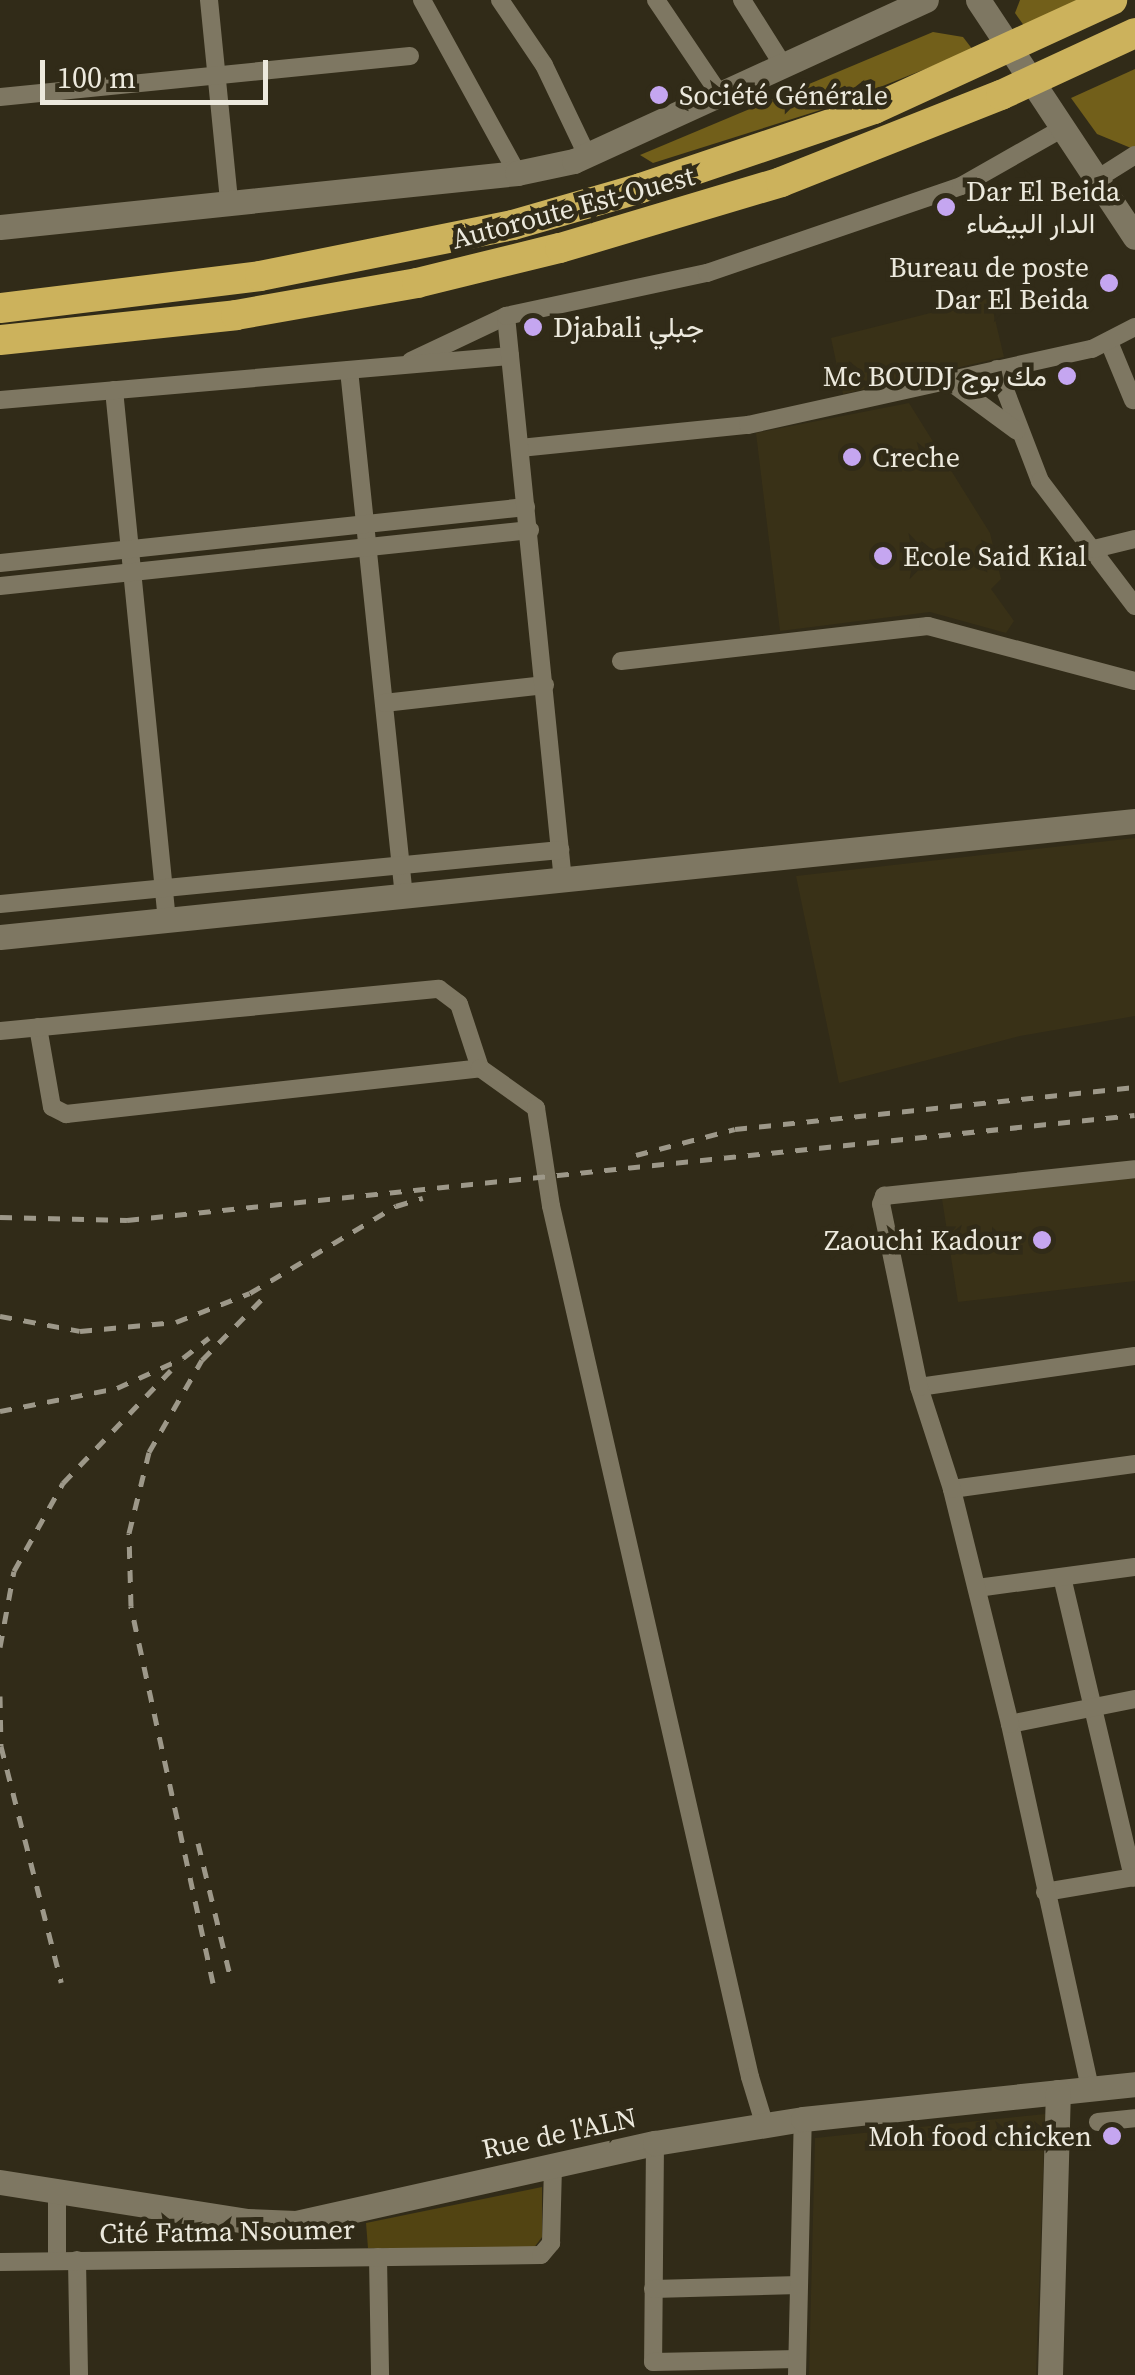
<!DOCTYPE html>
<html>
<head>
<meta charset="utf-8">
<style>
	body { margin:0 }
	#map { position:relative; width:1135px; height:2375px; overflow:hidden; background:#312b18; font-family:"Source Serif 4",Vazirmatn,serif }
	div>[style] { position:absolute }
	[style*='--x'] { left:calc(var(--x)*1px); top:calc(var(--y)*1px); width:calc(var(--w)*1px); rotate:calc(var(--a)*1deg) }
	.built>* { inset:0; background:#393117 }
	.green>* { inset:0; background:#524412 }
	.forest>* { inset:0; background:#725f1a }
	.street>* { height:18px; margin:-9px; padding:0 9px; transform-origin:9px; border-radius:9px; background:#7e7762 }
	.secondary>* { height:25px; margin:-12.5px; padding:0 12.5px; transform-origin:12.5px; border-radius:12.5px; background:#7e7762 }
	.highway>* { height:30px; margin:-15px; padding:0 15px; transform-origin:15px; border-radius:15px; background:#ccb25c }
	.rail>* { height:5px; margin-top:-2.5px; transform-origin:0; background:repeating-linear-gradient(90deg,#9d9889 0 12px,transparent 0 24px) }
	.dots>* { width:28px; height:28px; translate:-50% -50%; box-sizing:border-box; border:5px solid #312b18; border-radius:50% }
	span { translate:-50% -50%; white-space:nowrap; text-align:center; line-height:1.15; -webkit-text-stroke:9px #312b18; paint-order:stroke }
	.poi-label { font-size:28px; color:#ece9dd }
	.left { translate:0 -50%; text-align:left }
	.right { translate:-100% -50%; text-align:right }
	.street-label { font-size:28px; color:#ece9dd }
	.scale { position:absolute; left:40px; top:60px; width:228px; height:45px; box-sizing:border-box; border:5px solid #ece9dd; border-top:0; padding-left:12px; font-size:30px; line-height:35px; white-space:nowrap; color:#ece9dd; -webkit-text-stroke:8px #312b18; paint-order:stroke }
</style>
</head>
<body>
<div id="map">
	<div class="built">
		<div style="clip-path:polygon(990px 298px,1004px 357px,843px 394px,831px 338px)"></div>
		<div style="clip-path:polygon(909px 403px,990px 533px,1001px 579px,991px 589px,1014px 621px,1006px 633px,930px 612px,780px 631px,756px 433px)"></div>
		<div style="clip-path:polygon(1135px 838px,1135px 1016px,1020px 1036px,839px 1083px,796px 876px)"></div>
		<div style="clip-path:polygon(1135px 1178px,1135px 1281px,958px 1302px,942px 1199px)"></div>
		<div style="clip-path:polygon(1045px 2114px,1036px 2375px,809px 2375px,815px 2138px)"></div>
	</div>
	<div class="green">
		<div style="clip-path:polygon(542px 2187px,542px 2237px,533px 2249px,368px 2248px,366px 2223px)"></div>
	</div>
	<div class="forest">
		<div style="clip-path:polygon(1020px 0,1078px 0,1025px 27px,1015px 13px)"></div>
		<div style="clip-path:polygon(933px 32px,963px 37px,973px 50px,830px 107px,653px 163px,640px 155px)"></div>
		<div style="clip-path:polygon(1135px 69px,1135px 146px,1131px 148px,1097px 134px,1071px 98px)"></div>
	</div>
	<div class="street">
		<div style="--x:209;--y:0;--w:203;--a:84.3"></div>
		<div style="--x:422;--y:0;--w:197;--a:61.2"></div>
		<div style="--x:500;--y:0;--w:78;--a:55.9"></div>
		<div style="--x:544;--y:65;--w:98;--a:64.5"></div>
		<div style="--x:656;--y:0;--w:111;--a:56"></div>
		<div style="--x:742;--y:0;--w:77;--a:57.8"></div>
		<div style="--x:0;--y:97;--w:412;--a:-5.7"></div>
		<div style="--x:1097;--y:179;--w:45;--a:-32.3"></div>
		<div style="--x:1109;--y:342;--w:63;--a:67.5"></div>
		<div style="--x:411;--y:361;--w:105;--a:-25.3"></div>
		<div style="--x:997;--y:369;--w:120;--a:69"></div>
		<div style="--x:1040;--y:481;--w:157;--a:52.8"></div>
		<div style="--x:349;--y:370;--w:530;--a:84.04"></div>
		<div style="--x:949;--y:381;--w:84;--a:36.3"></div>
		<div style="--x:114;--y:390;--w:534;--a:84.3"></div>
		<div style="--x:0;--y:400;--w:512;--a:-4.93"></div>
		<div style="--x:520;--y:448;--w:229;--a:-5.8"></div>
		<div style="--x:748;--y:425;--w:352;--a:-12.5"></div>
		<div style="--x:1092;--y:349;--w:48;--a:-27.1"></div>
		<div style="--x:1094;--y:549;--w:42;--a:-13.7"></div>
		<div style="--x:0;--y:563;--w:529;--a:-6.08"></div>
		<div style="--x:0;--y:586;--w:533;--a:-6.03"></div>
		<div style="--x:621;--y:661;--w:309;--a:-6.5"></div>
		<div style="--x:928;--y:626;--w:214;--a:14.9"></div>
		<div style="--x:384;--y:703;--w:162;--a:-6.4"></div>
		<div style="--x:563;--y:881;--w:568;--a:-95.76"></div>
		<div style="--x:506;--y:316;--w:206;--a:-12.1"></div>
		<div style="--x:707;--y:273;--w:268;--a:-18.9"></div>
		<div style="--x:961;--y:186;--w:117;--a:-29.6"></div>
		<div style="--x:0;--y:904;--w:563;--a:-5.51"></div>
		<div style="--x:38;--y:1027;--w:81;--a:80.1"></div>
		<div style="--x:52;--y:1107;--w:16;--a:27"></div>
		<div style="--x:66;--y:1114;--w:417;--a:-6.3"></div>
		<div style="--x:0;--y:1031;--w:441;--a:-5.5"></div>
		<div style="--x:439;--y:989;--w:25;--a:37"></div>
		<div style="--x:459;--y:1004;--w:67;--a:71.8"></div>
		<div style="--x:480;--y:1068;--w:69;--a:35.5"></div>
		<div style="--x:536;--y:1108;--w:99;--a:81.3"></div>
		<div style="--x:551;--y:1206;--w:893;--a:77.13"></div>
		<div style="--x:750;--y:2077;--w:51;--a:73"></div>
		<div style="--x:919;--y:1387;--w:218;--a:-8.2"></div>
		<div style="--x:952;--y:1489;--w:185;--a:-7.8"></div>
		<div style="--x:1062;--y:1577;--w:309;--a:76.7"></div>
		<div style="--x:977;--y:1588;--w:159;--a:-7.6"></div>
		<div style="--x:1010;--y:1724;--w:127;--a:-11.3"></div>
		<div style="--x:1045;--y:1892;--w:91;--a:-9.5"></div>
		<div style="--x:1090;--y:2088;--w:373;--a:-102.4"></div>
		<div style="--x:1010;--y:1724;--w:242;--a:-103.9"></div>
		<div style="--x:952;--y:1489;--w:107;--a:-107.9"></div>
		<div style="--x:919;--y:1387;--w:187;--a:-101.7"></div>
		<div style="--x:881;--y:1204;--w:9;--a:-69"></div>
		<div style="--x:884;--y:1196;--w:252;--a:-6.1"></div>
		<div style="--x:1098;--y:2122;--w:37;--a:-6"></div>
		<div style="--x:655;--y:2143;--w:219;--a:90.5"></div>
		<div style="--x:653;--y:2362;--w:144;--a:-1.2"></div>
		<div style="--x:378;--y:2257;--w:118;--a:89"></div>
		<div style="--x:77;--y:2260;--w:115;--a:89"></div>
		<div style="--x:57;--y:2261;--w:71;--a:-90"></div>
		<div style="--x:0;--y:2262;--w:541;--a:-0.74"></div>
		<div style="--x:541;--y:2255;--w:16;--a:-50"></div>
		<div style="--x:551;--y:2243;--w:79;--a:-88.5"></div>
		<div style="--x:653;--y:2289;--w:146;--a:-1.6"></div>
		<div style="--x:797;--y:2375;--w:256;--a:-88.7"></div>
	</div>
	<div class="secondary">
		<div style="--x:978;--y:0;--w:284;--a:56.5"></div>
		<div style="--x:0;--y:227;--w:520;--a:-5.96"></div>
		<div style="--x:517;--y:173;--w:58;--a:-11.9"></div>
		<div style="--x:574;--y:161;--w:387;--a:-24.6"></div>
		<div style="--x:0;--y:937;--w:1141;--a:-5.84"></div>
		<div style="--x:0;--y:2182;--w:249;--a:9"></div>
		<div style="--x:246;--y:2221;--w:50;--a:2.3"></div>
		<div style="--x:296;--y:2223;--w:368;--a:-12.6"></div>
		<div style="--x:655;--y:2143;--w:150;--a:-9.2"></div>
		<div style="--x:803;--y:2119;--w:334;--a:-6"></div>
		<div style="--x:1050;--y:2375;--w:283;--a:-88.4"></div>
	</div>
	<div class="highway">
		<div style="--x:0;--y:308;--w:262;--a:-7"></div>
		<div style="--x:260;--y:276;--w:258;--a:-11.4"></div>
		<div style="--x:513;--y:225;--w:133;--a:-16.1"></div>
		<div style="--x:641;--y:188;--w:246;--a:-18.7"></div>
		<div style="--x:874;--y:109;--w:262;--a:-24.6"></div>
		<div style="--x:0;--y:340;--w:237;--a:-6"></div>
		<div style="--x:236;--y:315;--w:184;--a:-10"></div>
		<div style="--x:417;--y:283;--w:147;--a:-13.8"></div>
		<div style="--x:560;--y:248;--w:231;--a:-16.6"></div>
		<div style="--x:781;--y:182;--w:237;--a:-21.6"></div>
		<div style="--x:1001;--y:95;--w:148;--a:-24.8"></div>
	</div>
	<div class="rail">
		<div style="--x:636;--y:1155;--w:102;--a:-14.7"></div>
		<div style="--x:735;--y:1129;--w:402;--a:-6"></div>
		<div style="--x:0;--y:1217;--w:127;--a:1.4"></div>
		<div style="--x:127;--y:1220;--w:1013;--a:-5.95"></div>
		<div style="--x:0;--y:1316;--w:81;--a:10.6"></div>
		<div style="--x:80;--y:1331;--w:96;--a:-5.4"></div>
		<div style="--x:176;--y:1322;--w:79;--a:-21.4"></div>
		<div style="--x:250;--y:1293;--w:170;--a:-30.8"></div>
		<div style="--x:396;--y:1206;--w:28;--a:-17"></div>
		<div style="--x:0;--y:1411;--w:119;--a:-11.1"></div>
		<div style="--x:117;--y:1388;--w:72;--a:-24.4"></div>
		<div style="--x:183;--y:1358;--w:33;--a:-38"></div>
		<div style="--x:0;--y:1647;--w:77;--a:-79.6"></div>
		<div style="--x:14;--y:1571;--w:101;--a:-60.9"></div>
		<div style="--x:63;--y:1483;--w:156;--a:-46.3"></div>
		<div style="--x:0;--y:1696;--w:50;--a:88.9"></div>
		<div style="--x:1;--y:1746;--w:244;--a:75.7"></div>
		<div style="--x:198;--y:1843;--w:140;--a:76.4"></div>
		<div style="--x:213;--y:1983;--w:386;--a:-102.3"></div>
		<div style="--x:131;--y:1606;--w:73;--a:-91.6"></div>
		<div style="--x:129;--y:1533;--w:83;--a:-76.1"></div>
		<div style="--x:149;--y:1452;--w:106;--a:-60.1"></div>
		<div style="--x:202;--y:1360;--w:90;--a:-45.5"></div>
	</div>
	<div class="dots">
		<div style="left:659px;top:95px;background:#c5a6f0"></div>
		<div style="left:946px;top:207px;background:#c5a6f0"></div>
		<div style="left:1109px;top:283px;background:#c5a6f0"></div>
		<div style="left:533px;top:327px;background:#c5a6f0"></div>
		<div style="left:1067px;top:376px;background:#c5a6f0"></div>
		<div style="left:852px;top:457px;background:#c5a6f0"></div>
		<div style="left:883px;top:556px;background:#c5a6f0"></div>
		<div style="left:1042px;top:1240px;background:#c5a6f0"></div>
		<div style="left:1112px;top:2136px;background:#c5a6f0"></div>
	</div>
	<div class="poi-label">
		<span class="left" style="left:679px;top:95px">Société Générale</span>
		<span class="left" style="left:966px;top:207px">Dar El Beida<br>الدار البيضاء</span>
		<span class="right" style="left:1089px;top:283px">Bureau de poste<br>Dar El Beida</span>
		<span class="left" style="left:553px;top:327px">Djabali جبلي</span>
		<span class="right" style="left:1047px;top:376px">Mc BOUDJ مك بوج</span>
		<span class="left" style="left:872px;top:457px">Creche</span>
		<span class="left" style="left:903px;top:556px">Ecole Said Kial</span>
		<span class="right" style="left:1022px;top:1240px">Zaouchi Kadour</span>
		<span class="right" style="left:1092px;top:2136px">Moh food chicken</span>
	</div>
	<div class="street-label">
		<span style="left:573px;top:207px;rotate:-15deg">Autoroute Est-Ouest</span>
		<span style="left:559px;top:2133px;rotate:-12deg">Rue de l'ALN</span>
		<span style="left:227px;top:2231px;rotate:-1deg">Cité Fatma Nsoumer</span>
	</div>
	<div class="scale">100 m</div>
</div>
</body>
</html>
